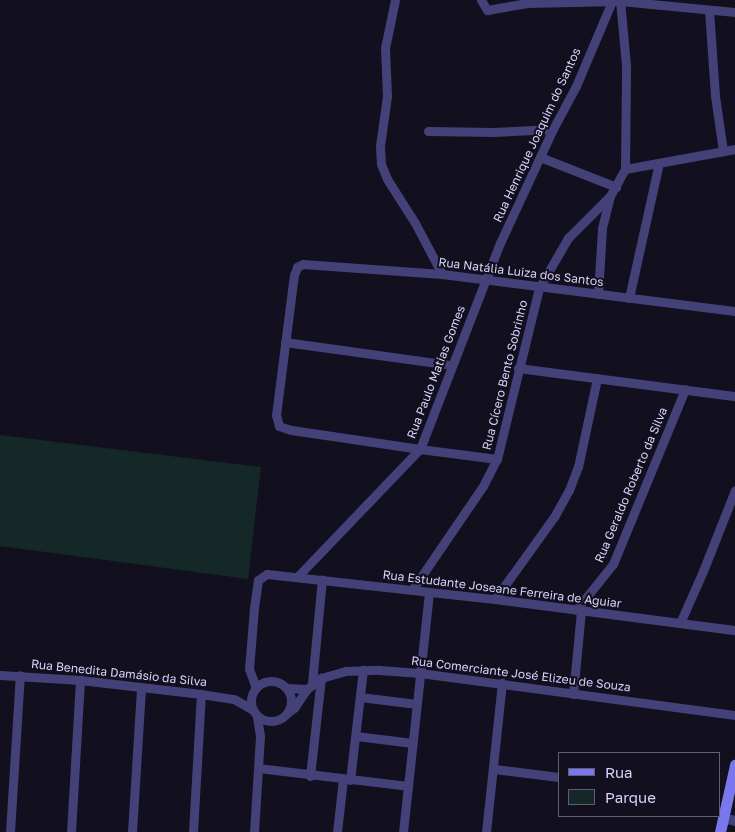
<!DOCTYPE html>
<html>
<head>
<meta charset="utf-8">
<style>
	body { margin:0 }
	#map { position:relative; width:735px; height:832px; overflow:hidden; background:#120f1f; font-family:"Golos Text",sans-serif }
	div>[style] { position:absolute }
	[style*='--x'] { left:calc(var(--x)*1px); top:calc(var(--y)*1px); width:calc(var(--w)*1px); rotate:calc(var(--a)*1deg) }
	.green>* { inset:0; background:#132827 }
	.minor>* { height:9px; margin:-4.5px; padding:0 4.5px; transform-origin:4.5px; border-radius:4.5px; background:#434177 }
	.minor>.ring { margin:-4.5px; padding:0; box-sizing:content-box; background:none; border:9px solid #434177; border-radius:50% }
	.tertiary>* { height:10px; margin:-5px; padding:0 5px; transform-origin:5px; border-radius:5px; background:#434177 }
	.secondary>* { height:11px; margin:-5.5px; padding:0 5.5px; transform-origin:5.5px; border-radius:5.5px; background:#7a77ec }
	span { translate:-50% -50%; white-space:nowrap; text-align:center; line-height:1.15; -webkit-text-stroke:4px #120f1f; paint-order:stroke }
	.street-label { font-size:12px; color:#d8d3f9 }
	.legend { position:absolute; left:558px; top:752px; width:162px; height:65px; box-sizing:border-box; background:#120f1f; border:1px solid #615d76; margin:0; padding:6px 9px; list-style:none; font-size:15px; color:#d8d3f9 }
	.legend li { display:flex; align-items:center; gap:10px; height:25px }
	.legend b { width:25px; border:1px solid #615d76 }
</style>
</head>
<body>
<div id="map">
	<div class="green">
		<div style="clip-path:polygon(0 435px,261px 467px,248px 579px,0 546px)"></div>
	</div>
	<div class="minor">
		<div style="--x:395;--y:0;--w:49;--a:101.8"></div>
		<div style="--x:385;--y:48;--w:48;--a:87.6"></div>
		<div style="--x:387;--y:96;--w:50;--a:98"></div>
		<div style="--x:380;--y:146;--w:18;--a:87"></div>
		<div style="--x:381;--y:164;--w:16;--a:68"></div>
		<div style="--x:387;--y:179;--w:52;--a:57.5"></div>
		<div style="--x:415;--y:223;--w:58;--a:62.1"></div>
		<div style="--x:481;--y:0;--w:12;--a:59"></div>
		<div style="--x:487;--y:10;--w:41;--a:-9.9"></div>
		<div style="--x:527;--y:3;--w:93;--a:-1.2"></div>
		<div style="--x:620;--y:1;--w:116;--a:5.5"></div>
		<div style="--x:709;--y:10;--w:86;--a:86"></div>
		<div style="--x:715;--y:96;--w:56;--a:81.7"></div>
		<div style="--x:428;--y:131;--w:65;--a:0.9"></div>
		<div style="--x:493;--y:132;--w:60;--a:-2.9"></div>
		<div style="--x:540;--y:157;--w:82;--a:21.5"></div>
		<div style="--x:625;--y:169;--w:112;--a:-10.3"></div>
		<div style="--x:598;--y:294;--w:66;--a:-86.5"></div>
		<div style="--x:602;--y:228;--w:33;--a:-76"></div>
		<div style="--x:610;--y:196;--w:31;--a:-61"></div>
		<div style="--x:625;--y:169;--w:104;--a:-89.4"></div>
		<div style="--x:626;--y:65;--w:65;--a:-95.3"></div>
		<div style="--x:629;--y:298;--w:138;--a:-77.5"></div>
		<div style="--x:285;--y:342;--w:168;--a:7.9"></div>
		<div style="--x:518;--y:368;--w:219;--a:7.4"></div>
		<div style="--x:497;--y:459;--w:78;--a:-172.6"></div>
		<div style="--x:420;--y:449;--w:130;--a:-171.6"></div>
		<div style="--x:291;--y:430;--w:13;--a:-162"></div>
		<div style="--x:279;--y:426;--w:11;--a:-105"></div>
		<div style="--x:276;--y:415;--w:141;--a:-82.7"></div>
		<div style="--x:294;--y:275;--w:9;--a:-69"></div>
		<div style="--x:297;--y:267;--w:7;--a:-27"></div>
		<div style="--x:303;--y:264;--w:139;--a:4.1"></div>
		<div style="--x:442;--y:274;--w:295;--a:7.2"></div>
		<div style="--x:298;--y:576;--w:176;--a:-46.2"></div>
		<div style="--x:420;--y:449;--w:221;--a:-68.8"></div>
		<div style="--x:500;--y:243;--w:126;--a:-65.1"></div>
		<div style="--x:553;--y:129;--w:49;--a:-61.9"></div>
		<div style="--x:576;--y:86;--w:92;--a:-67"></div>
		<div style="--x:412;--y:590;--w:126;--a:-55.7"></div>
		<div style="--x:483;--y:486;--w:30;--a:-63"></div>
		<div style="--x:497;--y:459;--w:176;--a:-76.2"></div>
		<div style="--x:539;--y:288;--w:58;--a:-59.9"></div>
		<div style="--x:568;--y:238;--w:59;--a:-45"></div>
		<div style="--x:495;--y:599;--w:101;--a:-54.3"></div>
		<div style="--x:554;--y:517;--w:31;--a:-61"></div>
		<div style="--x:569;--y:490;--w:25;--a:-69"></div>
		<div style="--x:578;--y:467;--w:91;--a:-77.9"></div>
		<div style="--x:576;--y:610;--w:59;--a:-51.2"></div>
		<div style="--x:613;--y:564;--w:189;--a:-67.6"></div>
		<div style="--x:680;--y:623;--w:57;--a:-66.1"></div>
		<div style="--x:703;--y:571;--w:87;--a:-68.4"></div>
		<div style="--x:0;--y:675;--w:80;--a:3.6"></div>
		<div style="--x:80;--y:680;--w:122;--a:6.6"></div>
		<div style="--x:201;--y:694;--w:33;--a:9"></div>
		<div style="--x:234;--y:699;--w:22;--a:30"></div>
		<div class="ring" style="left:251px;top:681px;width:31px;height:31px"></div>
		<div style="--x:312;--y:683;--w:104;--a:-84.5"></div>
		<div style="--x:256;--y:688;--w:20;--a:-110"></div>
		<div style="--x:249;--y:669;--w:61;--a:-85.3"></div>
		<div style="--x:254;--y:608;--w:28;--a:-82"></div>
		<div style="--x:258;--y:580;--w:11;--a:-34"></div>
		<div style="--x:267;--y:574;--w:229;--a:6.3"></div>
		<div style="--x:495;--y:599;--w:242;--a:7.4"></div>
		<div style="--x:287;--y:688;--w:20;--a:3"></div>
		<div style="--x:573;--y:694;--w:83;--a:-84.5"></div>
		<div style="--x:360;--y:697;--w:57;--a:7"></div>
		<div style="--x:287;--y:713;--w:9;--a:-36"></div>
		<div style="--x:294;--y:708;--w:23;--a:-56"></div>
		<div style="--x:307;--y:689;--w:18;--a:-38"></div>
		<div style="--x:321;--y:678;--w:26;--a:-16"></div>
		<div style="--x:346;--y:671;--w:33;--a:-2"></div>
		<div style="--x:379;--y:670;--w:41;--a:4.2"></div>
		<div style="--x:420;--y:673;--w:318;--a:7.6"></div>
		<div style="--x:356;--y:736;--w:57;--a:7"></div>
		<div style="--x:258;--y:768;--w:151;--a:6.8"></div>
		<div style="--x:494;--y:769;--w:65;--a:7"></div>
		<div style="--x:310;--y:776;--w:99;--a:-83.6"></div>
		<div style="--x:350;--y:780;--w:111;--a:-83.3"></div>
		<div style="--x:10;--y:832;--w:157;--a:-86.4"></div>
		<div style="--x:71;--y:832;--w:152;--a:-86.6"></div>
		<div style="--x:132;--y:832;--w:145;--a:-86.4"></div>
		<div style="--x:193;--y:832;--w:138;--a:-86.7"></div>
		<div style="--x:254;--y:832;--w:96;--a:-86.4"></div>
		<div style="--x:260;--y:736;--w:20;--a:-99"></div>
		<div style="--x:337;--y:832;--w:53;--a:-83.5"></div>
		<div style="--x:403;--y:832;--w:241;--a:-83.8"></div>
		<div style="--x:486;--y:832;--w:150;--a:-83.9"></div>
	</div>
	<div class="tertiary">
		<div style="--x:723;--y:818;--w:12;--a:14"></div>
	</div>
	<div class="secondary">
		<div style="--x:720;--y:832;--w:69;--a:-77.4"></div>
	</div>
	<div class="street-label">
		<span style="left:537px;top:135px;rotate:-65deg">Rua Henrique Joaquim do Santos</span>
		<span style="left:521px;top:272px;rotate:7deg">Rua Natália Luiza dos Santos</span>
		<span style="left:436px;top:372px;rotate:-69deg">Rua Paulo Matias Gomes</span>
		<span style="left:505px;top:375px;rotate:-76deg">Rua Cícero Bento Sobrinho</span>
		<span style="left:631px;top:485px;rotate:-67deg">Rua Geraldo Roberto da Silva</span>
		<span style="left:502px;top:589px;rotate:7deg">Rua Estudante Joseane Ferreira de Aguiar</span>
		<span style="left:119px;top:673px;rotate:6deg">Rua Benedita Damásio da Silva</span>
		<span style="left:521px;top:674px;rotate:7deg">Rua Comerciante José Elizeu de Souza</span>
	</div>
	<ul class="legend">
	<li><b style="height:6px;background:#7a77ec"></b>Rua</li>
	<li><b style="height:14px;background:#132827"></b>Parque</li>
	</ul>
</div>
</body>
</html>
